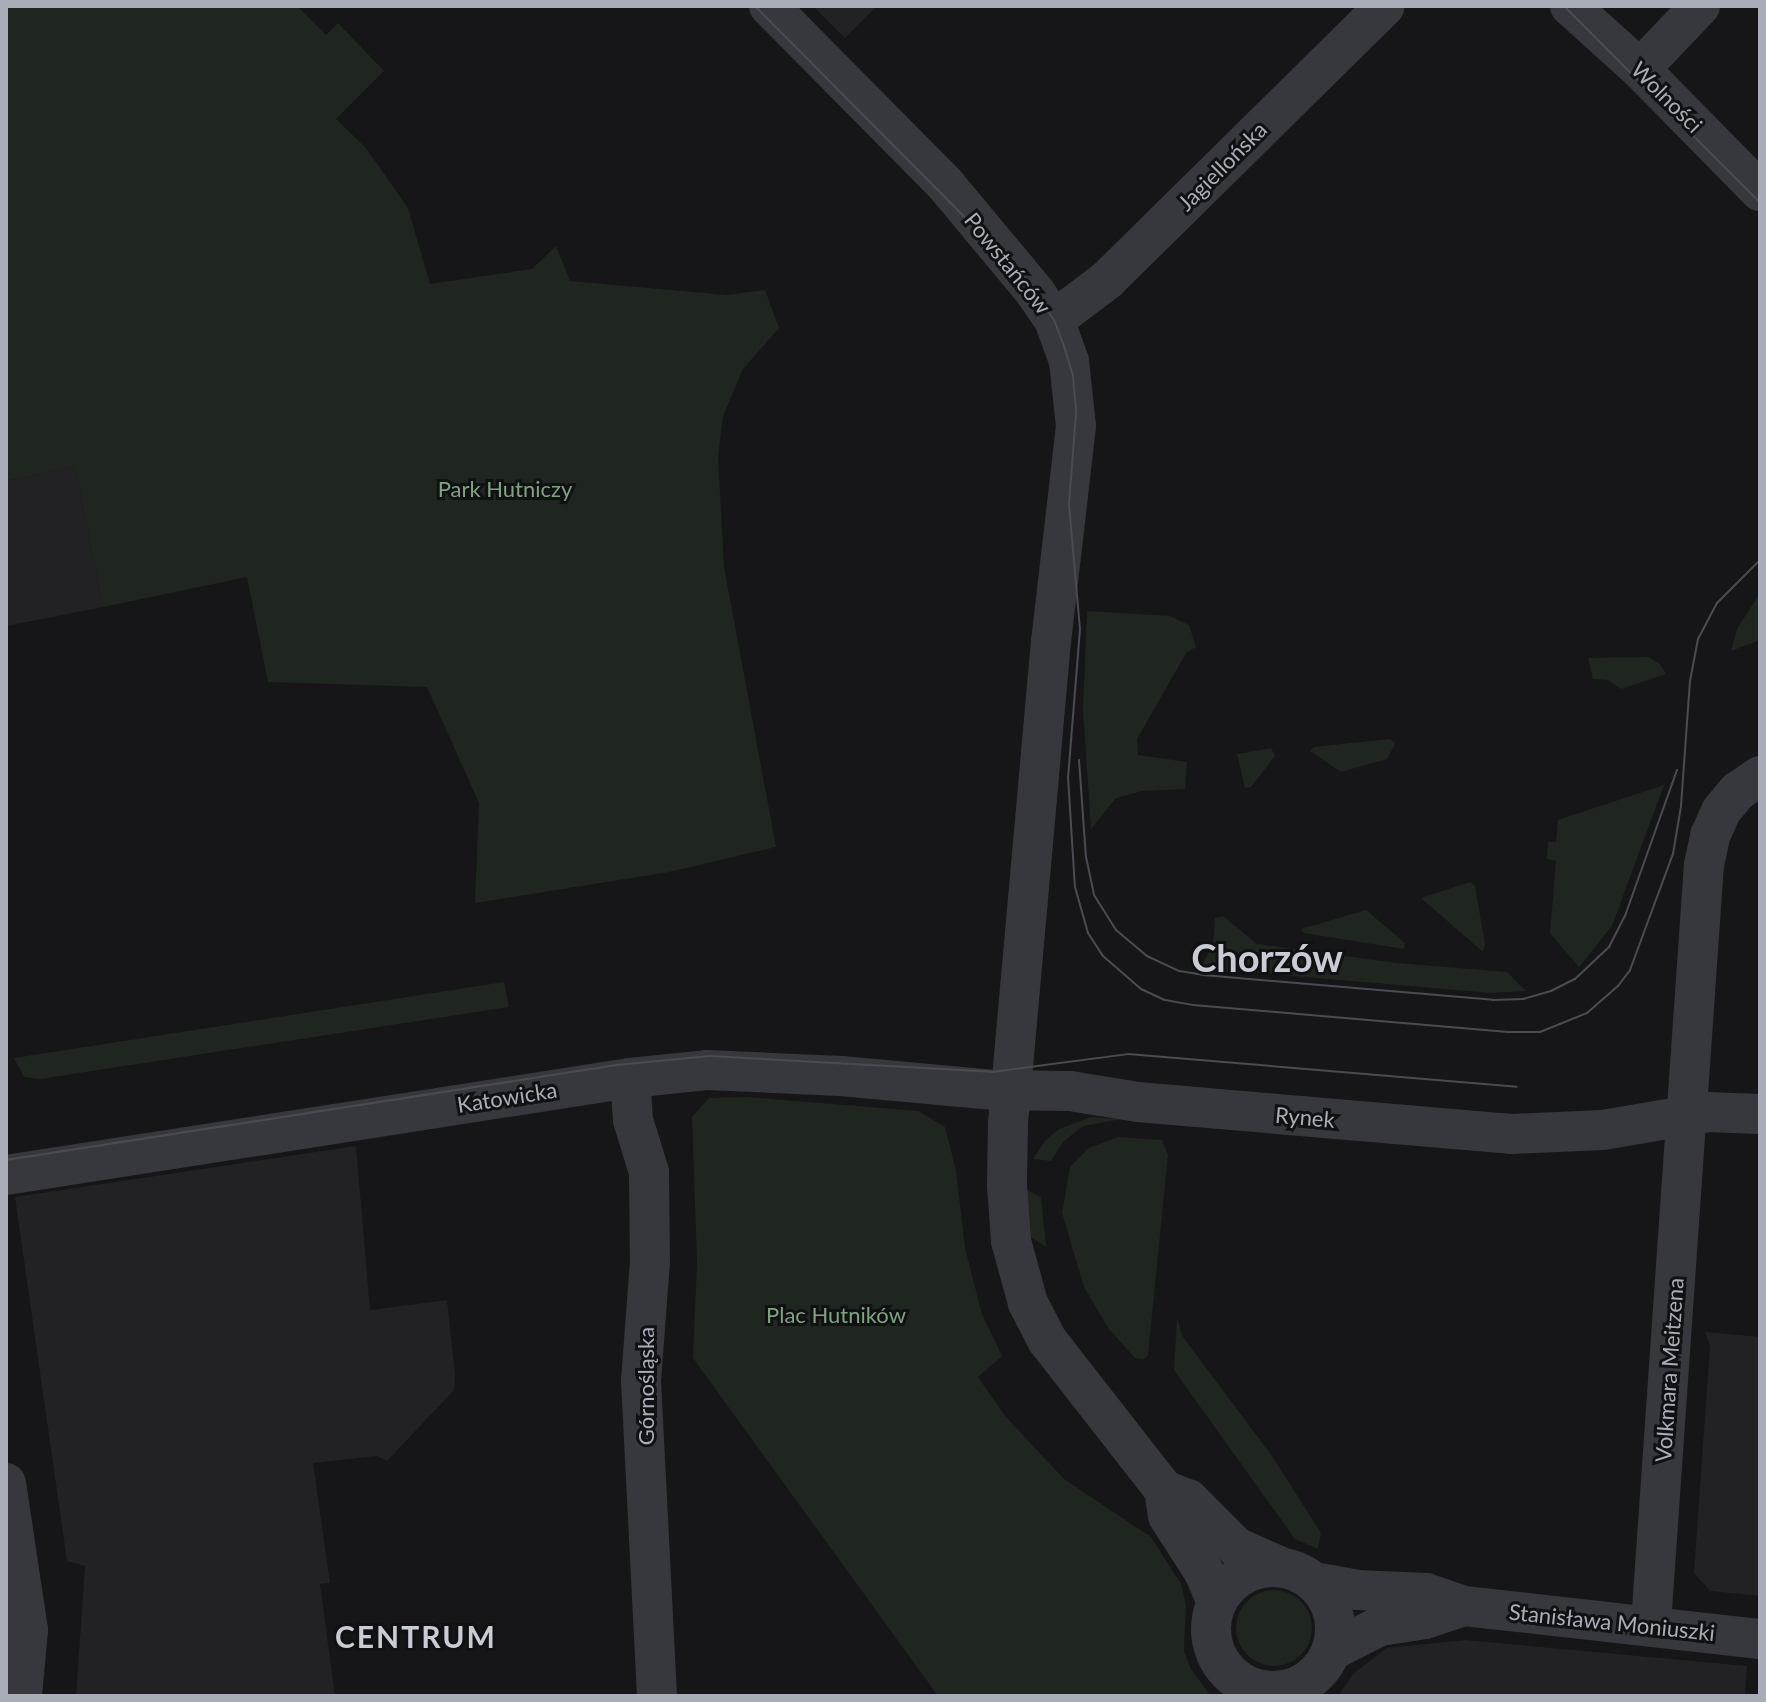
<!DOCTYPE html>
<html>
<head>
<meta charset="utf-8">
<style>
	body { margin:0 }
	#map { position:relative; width:1766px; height:1702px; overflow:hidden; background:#161618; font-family:Lato,sans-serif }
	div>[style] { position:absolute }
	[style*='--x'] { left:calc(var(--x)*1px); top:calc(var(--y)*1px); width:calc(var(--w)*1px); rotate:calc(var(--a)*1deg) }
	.built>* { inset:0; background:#222225 }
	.green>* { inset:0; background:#1e261f }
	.round { border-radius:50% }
	.street>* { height:40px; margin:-20px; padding:0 20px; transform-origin:20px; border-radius:20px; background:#37383d }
	.street>.ring { margin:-20px; padding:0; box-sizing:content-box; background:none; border:40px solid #37383d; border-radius:50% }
	.tram>* { height:2px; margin:-1px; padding:0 1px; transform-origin:1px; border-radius:1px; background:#4a4c52 }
	span { translate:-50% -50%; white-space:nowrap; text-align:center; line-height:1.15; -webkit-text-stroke:6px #111113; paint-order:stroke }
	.street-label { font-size:22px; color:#a8adb8 }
	.park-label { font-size:22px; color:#7fa381 }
	.district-label { font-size:30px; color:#c9ccd4; font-weight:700; letter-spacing:2px }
	.town-label { font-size:38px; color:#c9ccd4; font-weight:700 }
	.frame { position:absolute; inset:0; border:8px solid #a8adb8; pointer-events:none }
</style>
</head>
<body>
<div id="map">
	<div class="built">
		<div style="clip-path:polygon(813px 6px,877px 6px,845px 38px)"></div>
		<div style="clip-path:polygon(75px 467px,103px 607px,6px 626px,6px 481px)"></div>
		<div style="clip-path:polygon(356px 1146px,370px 1310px,447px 1300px,455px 1375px,454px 1390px,387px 1461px,377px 1456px,313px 1463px,330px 1583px,320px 1584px,335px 1696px,76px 1696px,85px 1566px,67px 1561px,15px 1197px)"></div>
		<div style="clip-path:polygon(1705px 1332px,1760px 1337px,1760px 1596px,1710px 1591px,1694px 1573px,1710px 1346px)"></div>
		<div style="clip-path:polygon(1465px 1640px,1747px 1666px,1745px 1696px,1338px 1696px,1354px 1673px,1387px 1648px)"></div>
	</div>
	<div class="green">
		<div style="clip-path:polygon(6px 6px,297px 6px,326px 35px,338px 23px,384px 71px,336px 119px,366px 148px,408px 208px,430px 284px,532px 269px,556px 246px,570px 281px,726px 295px,765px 290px,779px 328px,743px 369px,723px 416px,718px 456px,724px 567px,776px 847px,669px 872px,475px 903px,479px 803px,427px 687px,268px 682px,247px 577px,103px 607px,75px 467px,6px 481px)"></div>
		<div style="clip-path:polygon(1760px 593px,1760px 640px,1731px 651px,1737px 629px)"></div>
		<div style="clip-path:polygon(1087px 611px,1170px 616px,1189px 625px,1196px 647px,1186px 653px,1137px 739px,1138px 755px,1187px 762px,1185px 789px,1142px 791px,1116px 798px,1091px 829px,1083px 710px)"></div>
		<div style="clip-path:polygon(1648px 657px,1660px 664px,1666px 674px,1621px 689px,1608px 680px,1593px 679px,1588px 658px)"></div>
		<div style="clip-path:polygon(1390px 739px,1395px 744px,1387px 759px,1341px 772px,1310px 751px,1314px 747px)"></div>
		<div style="clip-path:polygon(1271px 748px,1275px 756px,1251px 787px,1245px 788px,1237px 754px)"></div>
		<div style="clip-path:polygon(1664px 785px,1612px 926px,1579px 967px,1550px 933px,1556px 861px,1547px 859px,1548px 842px,1556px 842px,1558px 820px)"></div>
		<div style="clip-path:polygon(1470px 882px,1475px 886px,1485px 944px,1483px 952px,1421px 898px)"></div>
		<div style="clip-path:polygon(1366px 910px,1405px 943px,1404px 949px,1304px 933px,1301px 929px)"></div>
		<div style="clip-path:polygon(1223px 916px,1257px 944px,1397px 963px,1507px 972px,1526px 991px,1491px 993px,1200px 968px,1213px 946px,1215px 918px)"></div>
		<div style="clip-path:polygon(504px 982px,509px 1007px,40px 1079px,24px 1077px,14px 1058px)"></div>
		<div style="clip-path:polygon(747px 1097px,918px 1111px,945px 1127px,956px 1170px,965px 1248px,982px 1314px,1002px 1356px,978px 1377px,1006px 1417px,1064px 1479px,1151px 1537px,1181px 1584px,1186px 1605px,1184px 1651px,1191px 1669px,1211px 1696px,938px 1696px,693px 1358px,697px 1263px,692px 1117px,709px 1098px)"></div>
		<div style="clip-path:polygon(1091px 1117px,1122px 1119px,1083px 1126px,1063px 1142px,1051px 1161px,1033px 1159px,1045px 1141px,1059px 1129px)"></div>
		<div style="clip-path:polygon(1118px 1137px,1162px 1140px,1168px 1155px,1148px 1355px,1144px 1359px,1135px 1358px,1108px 1328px,1084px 1287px,1062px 1213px,1070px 1167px,1089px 1148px)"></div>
		<div style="clip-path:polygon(1026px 1190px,1041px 1197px,1046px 1247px,1029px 1236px)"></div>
		<div style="clip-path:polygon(1177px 1319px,1183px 1337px,1272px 1456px,1321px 1533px,1318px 1549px,1295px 1539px,1174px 1370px)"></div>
		<div class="round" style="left:1236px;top:1590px;width:76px;height:76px"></div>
	</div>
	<div class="street">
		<div style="--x:769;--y:6;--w:252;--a:45.3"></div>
		<div style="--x:946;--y:185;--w:139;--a:50.2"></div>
		<div style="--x:1035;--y:292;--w:34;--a:56"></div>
		<div style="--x:1054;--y:320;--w:44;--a:69.9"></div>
		<div style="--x:1069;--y:361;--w:65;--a:83.9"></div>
		<div style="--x:1076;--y:426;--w:216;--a:96.6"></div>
		<div style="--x:1051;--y:641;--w:486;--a:95.1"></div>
		<div style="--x:1008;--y:1125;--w:60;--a:91"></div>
		<div style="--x:1007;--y:1185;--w:56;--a:85.9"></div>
		<div style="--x:1011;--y:1241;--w:64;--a:74.7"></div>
		<div style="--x:1028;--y:1303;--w:42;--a:62.8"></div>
		<div style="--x:1047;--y:1340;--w:190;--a:52"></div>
		<div style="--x:1164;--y:1490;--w:26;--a:81"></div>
		<div style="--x:1168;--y:1516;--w:67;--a:57.3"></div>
		<div style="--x:1204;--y:1572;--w:33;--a:67"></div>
		<div style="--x:1570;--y:6;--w:94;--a:42"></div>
		<div style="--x:1640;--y:69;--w:171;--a:45.5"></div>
		<div style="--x:1640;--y:69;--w:87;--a:-46.4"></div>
		<div style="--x:1054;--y:320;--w:66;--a:-37"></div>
		<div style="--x:1107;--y:280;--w:390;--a:-44.6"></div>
		<div style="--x:630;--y:1078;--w:42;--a:85.9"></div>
		<div style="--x:633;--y:1120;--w:54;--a:72.9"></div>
		<div style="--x:649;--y:1172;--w:89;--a:89.4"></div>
		<div style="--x:650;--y:1261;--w:119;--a:94.3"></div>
		<div style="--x:641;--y:1380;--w:316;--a:87.1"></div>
		<div style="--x:6;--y:1175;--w:631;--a:-8.84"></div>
		<div style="--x:630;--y:1078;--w:77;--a:-5.9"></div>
		<div style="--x:707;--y:1070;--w:134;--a:2.6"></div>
		<div style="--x:841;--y:1076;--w:154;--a:5.2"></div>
		<div style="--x:994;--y:1090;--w:76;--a:0.8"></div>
		<div style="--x:1070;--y:1091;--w:69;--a:9.2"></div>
		<div style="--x:1138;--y:1102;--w:374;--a:4.9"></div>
		<div style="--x:1511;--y:1134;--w:92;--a:-2.5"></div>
		<div style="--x:1603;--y:1130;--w:107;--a:-9.7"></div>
		<div style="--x:1708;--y:1112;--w:52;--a:2.2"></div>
		<div style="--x:6;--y:1483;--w:149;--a:81.5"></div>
		<div style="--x:28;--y:1630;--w:66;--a:95.2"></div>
		<div style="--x:1164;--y:1490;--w:26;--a:21"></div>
		<div style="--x:1188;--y:1499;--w:68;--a:45"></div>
		<div style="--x:1236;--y:1547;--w:47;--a:23.8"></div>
		<div class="ring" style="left:1211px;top:1567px;width:84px;height:84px"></div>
		<div style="--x:1314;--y:1582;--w:45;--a:10.3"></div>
		<div style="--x:1358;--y:1590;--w:68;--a:2.5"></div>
		<div style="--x:1426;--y:1593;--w:40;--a:18.9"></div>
		<div style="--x:1464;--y:1606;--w:298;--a:6.4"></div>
		<div style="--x:1651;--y:1624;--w:761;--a:-86.01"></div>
		<div style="--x:1704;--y:865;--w:30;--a:-78"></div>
		<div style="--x:1710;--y:836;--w:27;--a:-66"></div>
		<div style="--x:1721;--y:811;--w:26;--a:-50"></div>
		<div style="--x:1738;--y:791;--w:27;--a:-34"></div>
		<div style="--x:1331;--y:1651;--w:55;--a:-27"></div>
		<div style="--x:1380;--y:1626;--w:46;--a:-8.8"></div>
		<div style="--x:1425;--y:1619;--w:41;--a:-18.4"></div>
	</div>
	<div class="tram">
		<div style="--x:755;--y:6;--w:382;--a:45.2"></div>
		<div style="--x:1024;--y:277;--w:52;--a:55.1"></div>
		<div style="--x:1054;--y:320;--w:25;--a:69"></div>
		<div style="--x:1063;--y:343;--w:34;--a:73"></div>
		<div style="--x:1073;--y:376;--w:37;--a:85"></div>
		<div style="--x:1076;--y:413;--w:91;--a:94.4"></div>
		<div style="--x:1069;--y:504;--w:125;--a:85"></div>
		<div style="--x:1080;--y:629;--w:148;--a:94.6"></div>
		<div style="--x:1068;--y:777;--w:110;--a:86.4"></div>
		<div style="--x:1075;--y:887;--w:48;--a:74.2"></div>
		<div style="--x:1088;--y:933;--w:27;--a:57"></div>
		<div style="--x:1103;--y:956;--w:50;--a:41"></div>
		<div style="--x:1141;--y:989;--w:26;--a:25"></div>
		<div style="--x:1165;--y:1000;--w:28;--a:10"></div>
		<div style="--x:1193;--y:1005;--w:316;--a:4.9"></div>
		<div style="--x:1508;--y:1032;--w:32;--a:0"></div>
		<div style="--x:1540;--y:1032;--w:51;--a:-22"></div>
		<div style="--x:1587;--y:1013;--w:41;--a:-41.1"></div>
		<div style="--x:1618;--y:986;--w:20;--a:-53"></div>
		<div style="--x:1630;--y:970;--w:124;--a:-69.7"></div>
		<div style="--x:1673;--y:854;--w:49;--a:-80.5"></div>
		<div style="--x:1681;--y:806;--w:125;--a:-85.9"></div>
		<div style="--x:1690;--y:681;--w:43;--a:-79.2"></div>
		<div style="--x:1698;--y:639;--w:41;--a:-62.2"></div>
		<div style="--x:1717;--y:603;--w:61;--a:-45"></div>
		<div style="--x:1564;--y:6;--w:278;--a:45.1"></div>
		<div style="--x:1079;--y:760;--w:97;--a:85.9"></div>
		<div style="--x:1086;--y:857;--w:39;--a:78"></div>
		<div style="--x:1094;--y:895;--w:41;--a:57.8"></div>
		<div style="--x:1116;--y:930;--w:40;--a:40"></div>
		<div style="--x:1147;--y:956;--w:35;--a:25"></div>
		<div style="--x:1179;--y:971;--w:24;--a:9"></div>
		<div style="--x:1203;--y:975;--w:291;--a:4.9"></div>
		<div style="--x:1493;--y:1000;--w:30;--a:-2"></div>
		<div style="--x:1523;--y:999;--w:29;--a:-16"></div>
		<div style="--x:1551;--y:991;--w:27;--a:-27"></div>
		<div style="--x:1575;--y:979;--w:47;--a:-43.3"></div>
		<div style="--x:1609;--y:947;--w:35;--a:-63"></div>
		<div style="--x:1625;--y:916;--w:155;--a:-70.4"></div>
		<div style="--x:6;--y:1160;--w:618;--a:-8.84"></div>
		<div style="--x:617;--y:1065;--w:93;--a:-5.5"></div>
		<div style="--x:710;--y:1056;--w:282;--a:3.2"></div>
		<div style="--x:992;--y:1072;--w:137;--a:-7.5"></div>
		<div style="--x:1128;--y:1054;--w:390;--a:4.8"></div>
	</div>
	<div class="street-label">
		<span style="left:1667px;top:97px;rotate:45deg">Wolności</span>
		<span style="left:1222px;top:166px;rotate:-45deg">Jagiellońska</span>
		<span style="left:1008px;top:263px;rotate:51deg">Powstańców</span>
		<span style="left:507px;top:1097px;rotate:-9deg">Katowicka</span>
		<span style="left:1305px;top:1117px;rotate:5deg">Rynek</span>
		<span style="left:1669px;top:1370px;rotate:-86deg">Volkmara Meitzena</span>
		<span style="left:646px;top:1386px;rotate:-90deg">Górnośląska</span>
		<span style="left:1612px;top:1622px;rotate:6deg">Stanisława Moniuszki</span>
	</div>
	<div class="park-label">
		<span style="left:505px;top:489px">Park Hutniczy</span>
		<span style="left:836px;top:1315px">Plac Hutników</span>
	</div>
	<div class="district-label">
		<span style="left:416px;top:1636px">CENTRUM</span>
	</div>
	<div class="town-label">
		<span style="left:1267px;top:958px">Chorzów</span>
	</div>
	<div class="frame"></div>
</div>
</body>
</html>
